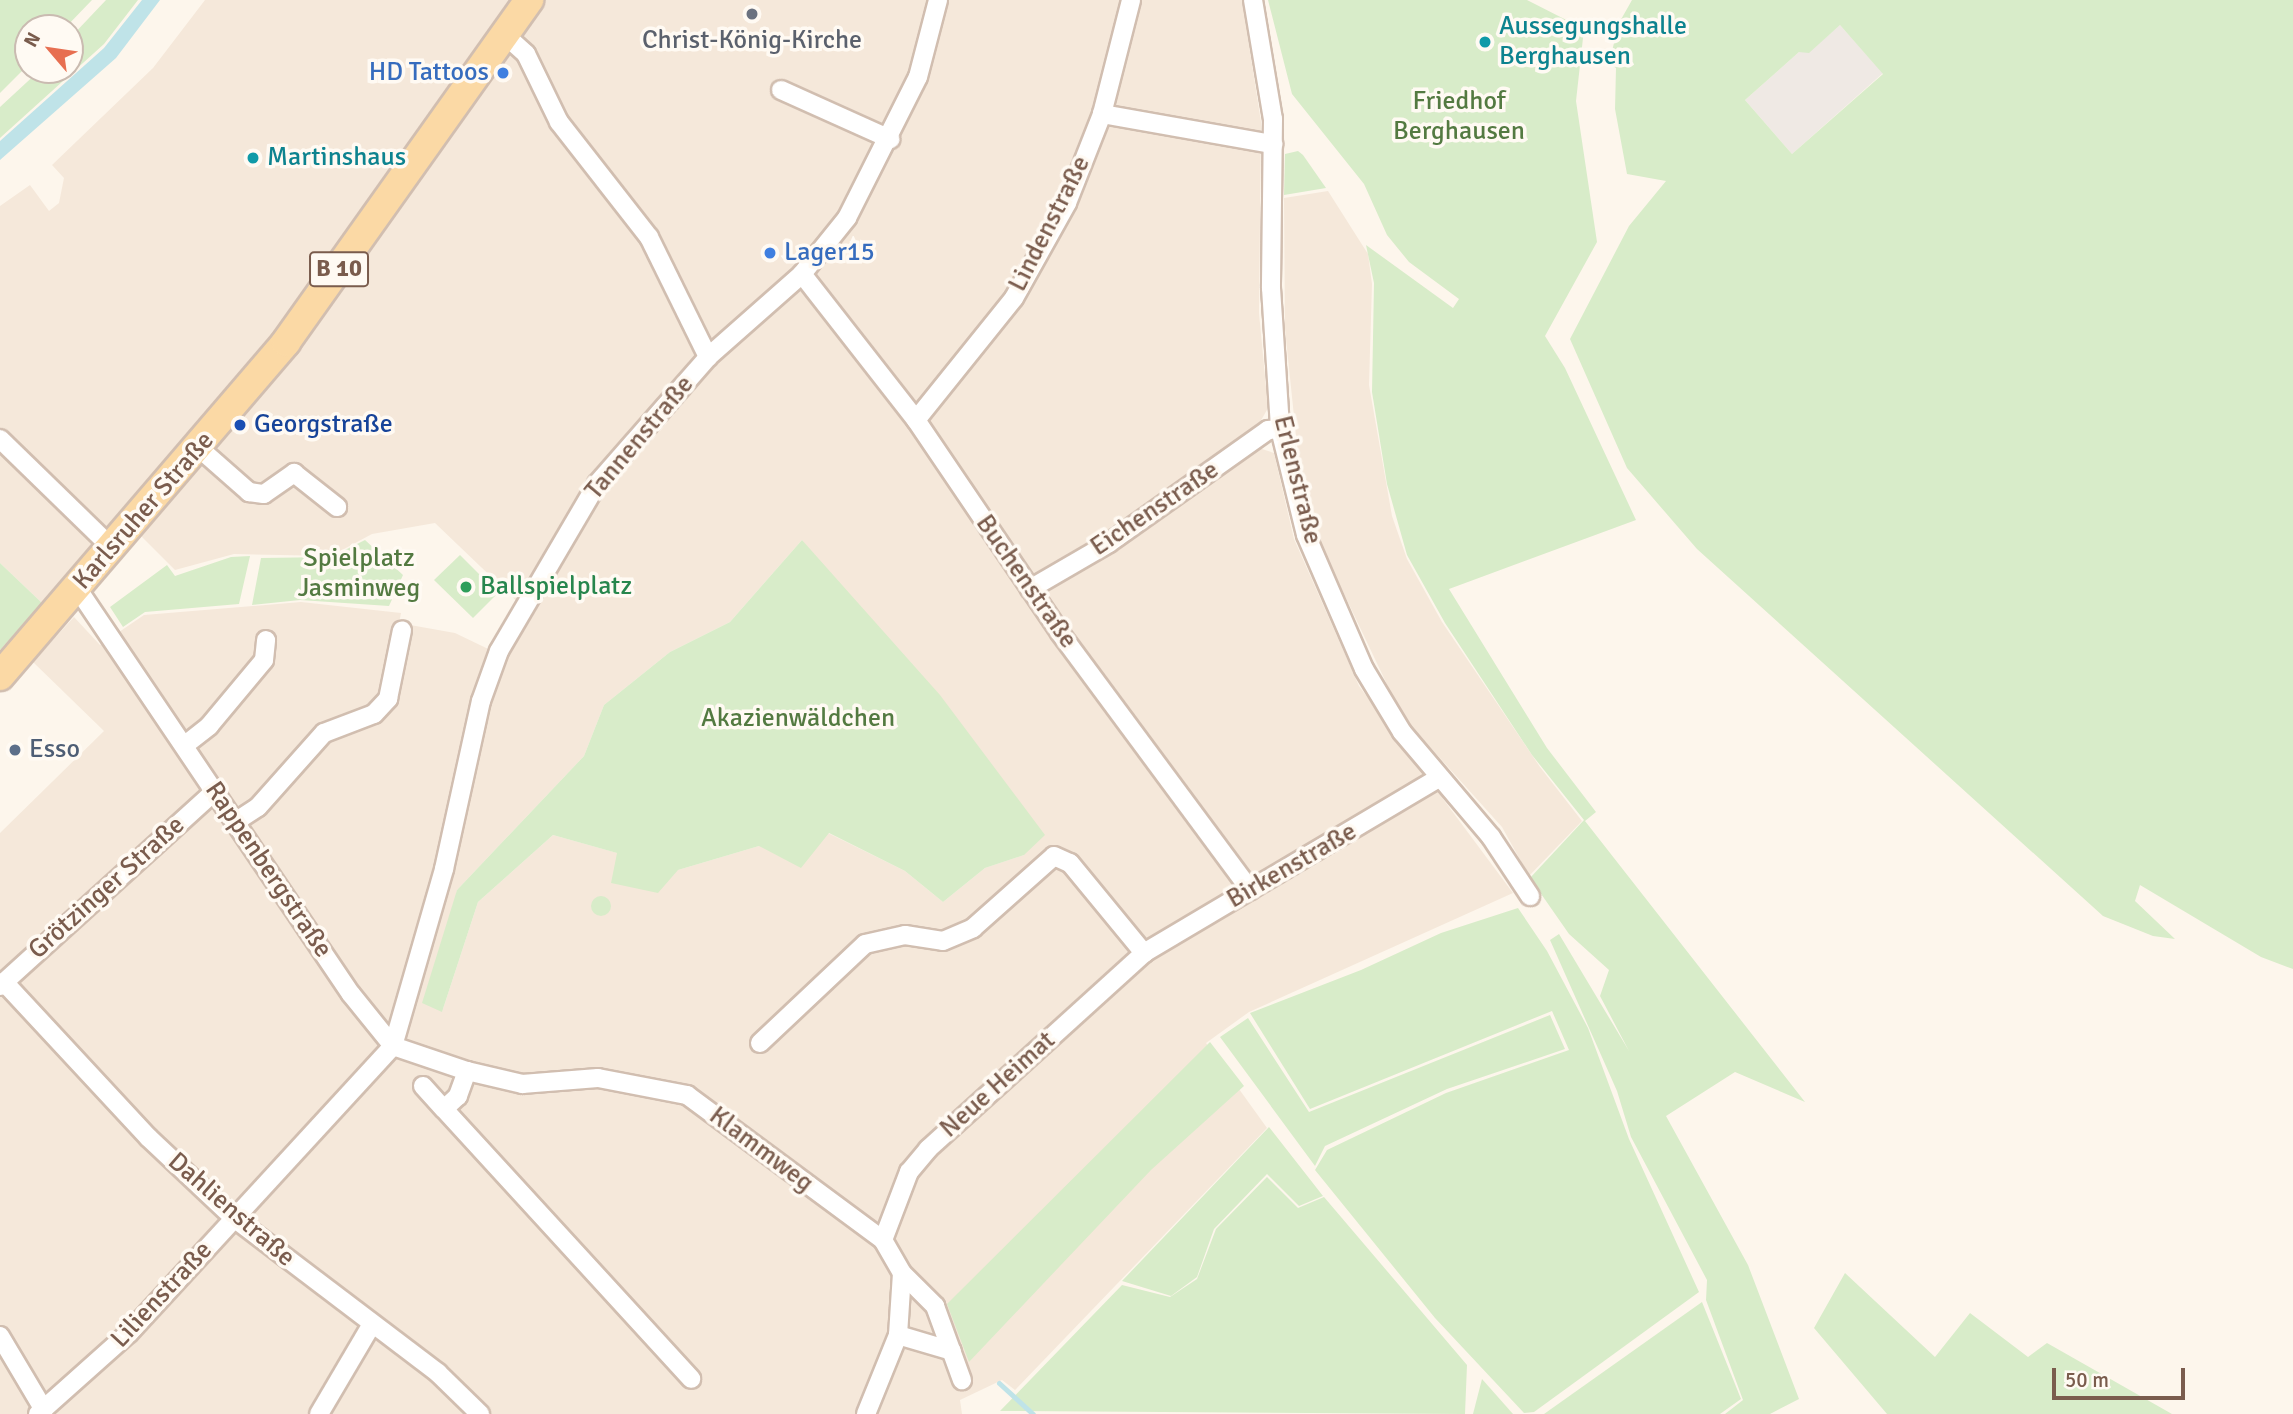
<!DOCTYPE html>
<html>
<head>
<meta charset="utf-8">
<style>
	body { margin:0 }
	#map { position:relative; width:2293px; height:1414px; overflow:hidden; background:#fdf6ec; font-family:Signika,sans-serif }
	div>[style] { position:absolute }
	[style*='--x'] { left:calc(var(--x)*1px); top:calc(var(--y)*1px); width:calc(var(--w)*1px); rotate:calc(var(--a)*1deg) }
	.residential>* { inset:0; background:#f5e8da }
	.industrial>* { inset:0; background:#efe9e4 }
	.green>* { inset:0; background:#d8ecc9 }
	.round { border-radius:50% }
	.water>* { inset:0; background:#bfe3e8 }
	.stream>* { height:5px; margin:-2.5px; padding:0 2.5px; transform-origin:2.5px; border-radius:2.5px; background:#bfe3e8 }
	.roads { filter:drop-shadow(2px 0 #d1beb0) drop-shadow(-2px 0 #d1beb0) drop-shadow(0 2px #d1beb0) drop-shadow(0 -2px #d1beb0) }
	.minor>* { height:18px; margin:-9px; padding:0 9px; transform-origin:9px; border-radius:9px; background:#fff }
	.primary>* { height:28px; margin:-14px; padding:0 14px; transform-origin:14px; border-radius:14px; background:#fbd9a5 }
	.dots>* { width:19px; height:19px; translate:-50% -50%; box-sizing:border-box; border:4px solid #fffaf3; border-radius:50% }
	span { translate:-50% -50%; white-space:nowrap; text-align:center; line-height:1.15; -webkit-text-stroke:7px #fffaf3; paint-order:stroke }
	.shield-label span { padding:2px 5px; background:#fffaf3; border:2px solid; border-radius:5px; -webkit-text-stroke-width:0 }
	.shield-label { font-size:24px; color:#7a5c4d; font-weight:700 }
	.culture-label { font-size:26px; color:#0d838f }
	.left { translate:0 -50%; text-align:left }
	.worship-label { font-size:26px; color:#5b616d }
	.shop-label { font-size:26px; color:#366cbe }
	.right { translate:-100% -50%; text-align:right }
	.park-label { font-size:26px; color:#537a41 }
	.street-label { font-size:26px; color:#7a5c4d }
	.transit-label { font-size:26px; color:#164399 }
	.leisure-label { font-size:26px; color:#27864d }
	.service-label { font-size:26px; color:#4e5e75 }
	.north { position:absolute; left:14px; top:14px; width:70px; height:70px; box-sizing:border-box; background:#fffaf3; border:2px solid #cabbb1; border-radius:50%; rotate:299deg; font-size:19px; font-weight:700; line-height:28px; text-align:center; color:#7a5c4d }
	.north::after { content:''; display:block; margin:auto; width:24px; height:32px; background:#e76f51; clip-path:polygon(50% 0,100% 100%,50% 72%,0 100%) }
	.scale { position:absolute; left:2052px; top:1368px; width:133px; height:32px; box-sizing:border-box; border:4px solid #7a5c4d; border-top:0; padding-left:9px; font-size:21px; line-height:24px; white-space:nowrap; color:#7a5c4d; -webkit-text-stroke:5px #fffaf3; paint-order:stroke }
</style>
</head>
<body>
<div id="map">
	<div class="residential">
		<div style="clip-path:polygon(evenodd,205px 0,1242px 0,1261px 122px,1259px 313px,1268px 408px,1259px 424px,1262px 449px,1274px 453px,1294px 539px,1359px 686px,1513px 893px,1249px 1012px,1206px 1043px,1267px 1128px,1015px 1390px,1002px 1380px,960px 1400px,962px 1414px,0 1414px,0 833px,104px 731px,33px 662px,74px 617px,100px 645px,144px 615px,301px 602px,401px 613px,399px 623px,455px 633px,507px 658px,528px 612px,435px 523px,372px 534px,331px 556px,234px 554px,175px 570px,121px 516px,42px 603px,0 563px,0 206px,30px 185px,49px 211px,59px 203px,64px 178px,52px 165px,153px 68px,205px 0,802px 540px,1024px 855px,985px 868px,943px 902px,905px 871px,828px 833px,759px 846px,678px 870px,553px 835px,478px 902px,442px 1012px,457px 890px,584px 756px,604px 705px,670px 652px,730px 622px,802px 540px)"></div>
		<div style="clip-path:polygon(1328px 191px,1368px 254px,1372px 284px,1369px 385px,1392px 516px,1407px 559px,1442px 622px,1540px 767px,1582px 821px,1529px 876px,1502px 827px,1402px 716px,1317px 537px,1299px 465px,1285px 329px,1284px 198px)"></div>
	</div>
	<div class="industrial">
		<div style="clip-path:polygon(1840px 25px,1883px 73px,1792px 154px,1745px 100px,1799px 52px,1809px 52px)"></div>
	</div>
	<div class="green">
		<div style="clip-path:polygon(0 0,92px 0,65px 28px,28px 28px,28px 65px,0 93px)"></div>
		<div style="clip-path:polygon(106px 0,138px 0,104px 44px,0 138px,0 107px,40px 70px,70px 70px,70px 38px)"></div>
		<div style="clip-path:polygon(1268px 0,1527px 0,1584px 29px,1576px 101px,1597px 242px,1545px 336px,1565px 368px,1636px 520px,1449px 589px,1547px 748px,1596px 812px,1585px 821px,1805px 1102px,1735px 1072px,1666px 1116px,1748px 1265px,1799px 1399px,1770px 1414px,1725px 1414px,1743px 1400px,1706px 1300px,1707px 1280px,1631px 1137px,1617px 1091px,1550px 940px,1559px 934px,1629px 1051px,1600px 996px,1609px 970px,1569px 934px,1530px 878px,1584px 820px,1532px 755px,1445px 623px,1407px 555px,1387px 484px,1372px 392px,1374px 283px,1366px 245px,1453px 308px,1459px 299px,1409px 262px,1387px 235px,1364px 184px,1292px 94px)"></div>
		<div style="clip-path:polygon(evenodd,1632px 0,2293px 0,2293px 969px,2261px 957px,2140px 885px,2135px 901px,2175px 939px,2153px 936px,2103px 916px,1697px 549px,1627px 468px,1570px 339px,1629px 226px,1666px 181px,1627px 174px,1615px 109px,1616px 68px,1609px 63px,1619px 23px,1632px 0,1840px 25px,1883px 74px,1792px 154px,1745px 100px,1799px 52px,1809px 53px,1840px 25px)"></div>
		<div style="clip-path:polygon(1298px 151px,1303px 155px,1326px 188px,1284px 195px,1285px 154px)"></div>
		<div style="clip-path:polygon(365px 540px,403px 575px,389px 606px,300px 600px,252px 605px,261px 558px,331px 557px)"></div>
		<div style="clip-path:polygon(802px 540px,940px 695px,1045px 835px,1024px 855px,985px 868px,943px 902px,905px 871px,829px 833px,801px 868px,759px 846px,678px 870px,658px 893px,611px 883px,617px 853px,553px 835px,478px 902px,442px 1012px,422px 1003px,457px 890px,584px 756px,604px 705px,670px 652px,730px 622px)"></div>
		<div style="clip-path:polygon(460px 555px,498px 593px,473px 618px,434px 580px)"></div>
		<div style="clip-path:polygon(250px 556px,239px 604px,145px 612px,123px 627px,110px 607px,167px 565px,175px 576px,231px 557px)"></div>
		<div style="clip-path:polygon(0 563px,42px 603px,0 650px)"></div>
		<div class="round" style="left:591px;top:896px;width:20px;height:20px"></div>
		<div style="clip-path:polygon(1518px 908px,1547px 951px,1588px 1028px,1629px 1139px,1699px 1292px,1534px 1412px,1524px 1413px,1435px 1318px,1315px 1170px,1327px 1150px,1446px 1093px,1569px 1050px,1552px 1011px,1310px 1109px,1250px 1013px,1361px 970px,1441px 933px)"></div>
		<div style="clip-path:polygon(1550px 1015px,1565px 1049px,1447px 1089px,1325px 1146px,1315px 1166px,1220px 1037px,1248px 1018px,1309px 1112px)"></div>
		<div style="clip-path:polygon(1210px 1042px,1244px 1086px,1151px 1170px,969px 1362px,947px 1304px)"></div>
		<div style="clip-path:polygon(1269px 1127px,1323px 1196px,1299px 1206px,1267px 1174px,1214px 1229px,1197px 1277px,1171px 1296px,1122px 1281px)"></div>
		<div style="clip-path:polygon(1267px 1177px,1298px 1208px,1324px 1197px,1467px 1365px,1465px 1414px,1000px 1411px,1122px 1285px,1170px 1297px,1197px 1279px,1216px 1229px)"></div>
		<div style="clip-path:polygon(1845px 1273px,1935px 1357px,1970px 1313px,2028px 1357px,2047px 1343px,2172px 1414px,1887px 1414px,1814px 1328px)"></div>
		<div style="clip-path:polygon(1702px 1302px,1741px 1399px,1720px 1414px,1544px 1414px)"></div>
		<div style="clip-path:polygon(1482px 1379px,1513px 1414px,1473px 1414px)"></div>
	</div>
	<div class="water">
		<div style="clip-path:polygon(142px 0,160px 0,116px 58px,0 160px,0 141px,104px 48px)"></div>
	</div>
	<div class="stream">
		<div style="--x:999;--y:1383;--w:46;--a:42.4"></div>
	</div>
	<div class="roads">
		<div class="minor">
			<div style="--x:1253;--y:0;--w:121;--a:80.5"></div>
			<div style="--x:1273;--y:119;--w:169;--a:90.7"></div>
			<div style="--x:1271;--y:288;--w:141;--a:86.3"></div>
			<div style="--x:1280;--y:429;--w:109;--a:76.2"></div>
			<div style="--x:1306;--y:535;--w:146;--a:66.6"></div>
			<div style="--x:1364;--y:669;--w:74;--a:58.9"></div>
			<div style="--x:1402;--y:732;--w:138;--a:49.7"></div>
			<div style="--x:1491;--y:837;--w:71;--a:56.5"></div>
			<div style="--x:505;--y:35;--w:28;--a:42"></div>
			<div style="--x:526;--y:54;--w:76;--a:64.1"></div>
			<div style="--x:559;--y:122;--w:146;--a:52"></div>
			<div style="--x:649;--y:237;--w:134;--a:63.8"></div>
			<div style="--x:781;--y:90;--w:120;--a:24.2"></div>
			<div style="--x:1102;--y:114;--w:174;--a:10"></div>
			<div style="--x:802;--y:274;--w:185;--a:52"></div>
			<div style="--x:916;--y:420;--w:257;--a:55.9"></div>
			<div style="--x:1060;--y:633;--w:320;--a:53.5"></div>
			<div style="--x:916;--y:420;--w:156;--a:-51.2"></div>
			<div style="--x:1014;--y:298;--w:109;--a:-60.8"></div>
			<div style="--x:1067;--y:203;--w:96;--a:-68.5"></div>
			<div style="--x:1102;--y:114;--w:118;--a:-75.7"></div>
			<div style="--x:0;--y:439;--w:156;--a:44.2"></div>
			<div style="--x:199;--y:448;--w:67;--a:41.3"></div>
			<div style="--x:249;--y:492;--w:15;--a:8"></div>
			<div style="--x:264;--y:494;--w:37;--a:-35"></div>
			<div style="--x:294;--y:473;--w:55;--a:38.3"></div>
			<div style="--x:77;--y:588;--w:490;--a:56"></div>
			<div style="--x:351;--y:994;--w:67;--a:51.1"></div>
			<div style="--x:393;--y:1046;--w:78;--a:18.7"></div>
			<div style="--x:467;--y:1071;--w:27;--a:110"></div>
			<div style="--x:458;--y:1096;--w:19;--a:137"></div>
			<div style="--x:444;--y:1109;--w:366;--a:47.5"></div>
			<div style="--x:1030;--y:589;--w:91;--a:-30.2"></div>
			<div style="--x:1109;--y:543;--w:195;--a:-35.4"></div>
			<div style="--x:1268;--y:430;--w:12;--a:-5"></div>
			<div style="--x:185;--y:745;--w:31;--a:-38"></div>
			<div style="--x:209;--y:726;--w:86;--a:-50.2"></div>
			<div style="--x:264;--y:660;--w:20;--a:-84"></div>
			<div style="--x:235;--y:822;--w:27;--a:-33"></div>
			<div style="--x:258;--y:807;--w:99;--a:-48.3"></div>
			<div style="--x:324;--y:733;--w:53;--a:-20.8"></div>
			<div style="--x:374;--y:714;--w:21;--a:-47"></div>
			<div style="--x:388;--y:699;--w:70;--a:-78.5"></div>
			<div style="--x:4;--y:982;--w:213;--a:47.1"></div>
			<div style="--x:149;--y:1138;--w:117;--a:43.3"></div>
			<div style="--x:234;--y:1218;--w:256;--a:37.2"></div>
			<div style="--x:438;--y:1373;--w:59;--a:44.3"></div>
			<div style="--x:0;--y:986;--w:290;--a:-42.2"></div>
			<div style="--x:760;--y:1043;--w:144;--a:-43.3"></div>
			<div style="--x:865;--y:944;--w:41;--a:-12.7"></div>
			<div style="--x:905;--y:935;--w:38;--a:9"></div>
			<div style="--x:943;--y:941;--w:33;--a:-23"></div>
			<div style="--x:973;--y:928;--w:108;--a:-41.6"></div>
			<div style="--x:1054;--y:856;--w:17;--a:24"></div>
			<div style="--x:1070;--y:863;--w:117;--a:50.6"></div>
			<div style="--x:467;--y:1071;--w:57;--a:13.3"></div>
			<div style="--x:522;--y:1084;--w:76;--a:-4.5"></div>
			<div style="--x:598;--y:1078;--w:91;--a:10.8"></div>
			<div style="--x:687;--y:1095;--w:244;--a:36.5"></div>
			<div style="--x:883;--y:1240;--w:38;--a:60"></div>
			<div style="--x:902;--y:1273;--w:47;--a:45"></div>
			<div style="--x:935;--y:1306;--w:79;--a:70"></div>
			<div style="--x:423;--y:1086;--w:31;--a:48"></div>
			<div style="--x:883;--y:1240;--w:73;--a:-69.1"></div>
			<div style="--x:909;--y:1172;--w:30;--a:-50"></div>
			<div style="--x:928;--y:1149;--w:292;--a:-42.2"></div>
			<div style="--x:1144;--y:953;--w:343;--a:-30.7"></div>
			<div style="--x:898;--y:1335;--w:56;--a:16.5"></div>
			<div style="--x:0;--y:1336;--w:86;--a:59.3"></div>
			<div style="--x:38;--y:1414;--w:122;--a:-41.7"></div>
			<div style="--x:129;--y:1333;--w:390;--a:-47.4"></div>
			<div style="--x:393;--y:1046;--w:184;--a:-73.9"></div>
			<div style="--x:444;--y:869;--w:172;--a:-77.6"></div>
			<div style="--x:481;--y:701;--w:53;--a:-70.2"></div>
			<div style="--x:499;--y:651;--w:194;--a:-59.6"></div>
			<div style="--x:597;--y:484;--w:169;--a:-48.8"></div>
			<div style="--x:708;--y:357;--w:125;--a:-41.4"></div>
			<div style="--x:802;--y:274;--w:72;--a:-51.2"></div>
			<div style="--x:847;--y:218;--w:158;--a:-63.3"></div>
			<div style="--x:918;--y:77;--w:80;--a:-75.4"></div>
			<div style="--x:319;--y:1414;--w:104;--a:-59.5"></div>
			<div style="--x:866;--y:1414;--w:85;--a:-67.9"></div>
			<div style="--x:898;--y:1335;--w:62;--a:-86.3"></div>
		</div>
		<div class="primary">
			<div style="--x:0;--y:676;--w:440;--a:-49.4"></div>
			<div style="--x:286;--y:342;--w:420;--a:-54.6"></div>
		</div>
	</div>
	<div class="dots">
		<div style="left:752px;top:14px;background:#6b7280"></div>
		<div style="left:1485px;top:42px;background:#0f9aa8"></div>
		<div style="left:503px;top:73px;background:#3f7fe0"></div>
		<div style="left:253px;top:158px;background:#0f9aa8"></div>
		<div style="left:770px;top:253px;background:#3f7fe0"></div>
		<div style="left:240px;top:425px;background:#1a4fb4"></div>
		<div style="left:466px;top:587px;background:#2e9e5b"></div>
		<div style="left:15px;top:750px;background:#5c6f8a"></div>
	</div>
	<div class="shield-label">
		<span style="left:339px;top:269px">B 10</span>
	</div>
	<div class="culture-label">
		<span class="left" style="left:1499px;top:42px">Aussegungshalle<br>Berghausen</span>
		<span class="left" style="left:267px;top:158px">Martinshaus</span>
	</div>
	<div class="worship-label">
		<span style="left:752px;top:41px">Christ-König-Kirche</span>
	</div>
	<div class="shop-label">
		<span class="right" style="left:489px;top:73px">HD Tattoos</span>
		<span class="left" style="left:784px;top:253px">Lager15</span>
	</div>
	<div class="park-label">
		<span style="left:1459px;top:117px">Friedhof<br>Berghausen</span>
		<span style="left:359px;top:574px">Spielplatz<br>Jasminweg</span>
		<span style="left:798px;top:719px">Akazienwäldchen</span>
	</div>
	<div class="street-label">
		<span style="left:1050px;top:224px;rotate:-63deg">Lindenstraße</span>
		<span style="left:640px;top:438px;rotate:-50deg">Tannenstraße</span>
		<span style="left:1297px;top:480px;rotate:76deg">Erlenstraße</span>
		<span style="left:1155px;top:509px;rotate:-34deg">Eichenstraße</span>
		<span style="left:144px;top:511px;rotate:-49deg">Karlsruher Straße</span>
		<span style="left:1026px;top:582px;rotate:55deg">Buchenstraße</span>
		<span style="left:1292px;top:866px;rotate:-30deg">Birkenstraße</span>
		<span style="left:268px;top:870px;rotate:56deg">Rappenbergstraße</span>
		<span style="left:107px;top:888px;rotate:-42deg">Grötzinger Straße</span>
		<span style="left:998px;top:1085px;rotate:-42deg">Neue Heimat</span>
		<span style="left:761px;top:1150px;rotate:37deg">Klammweg</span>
		<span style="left:231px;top:1210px;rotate:41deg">Dahlienstraße</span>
		<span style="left:162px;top:1295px;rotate:-47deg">Lilienstraße</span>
	</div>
	<div class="transit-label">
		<span class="left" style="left:254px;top:425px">Georgstraße</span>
	</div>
	<div class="leisure-label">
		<span class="left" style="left:480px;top:587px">Ballspielplatz</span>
	</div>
	<div class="service-label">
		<span class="left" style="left:29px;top:750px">Esso</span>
	</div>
	<div class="north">N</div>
	<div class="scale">50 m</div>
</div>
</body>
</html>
